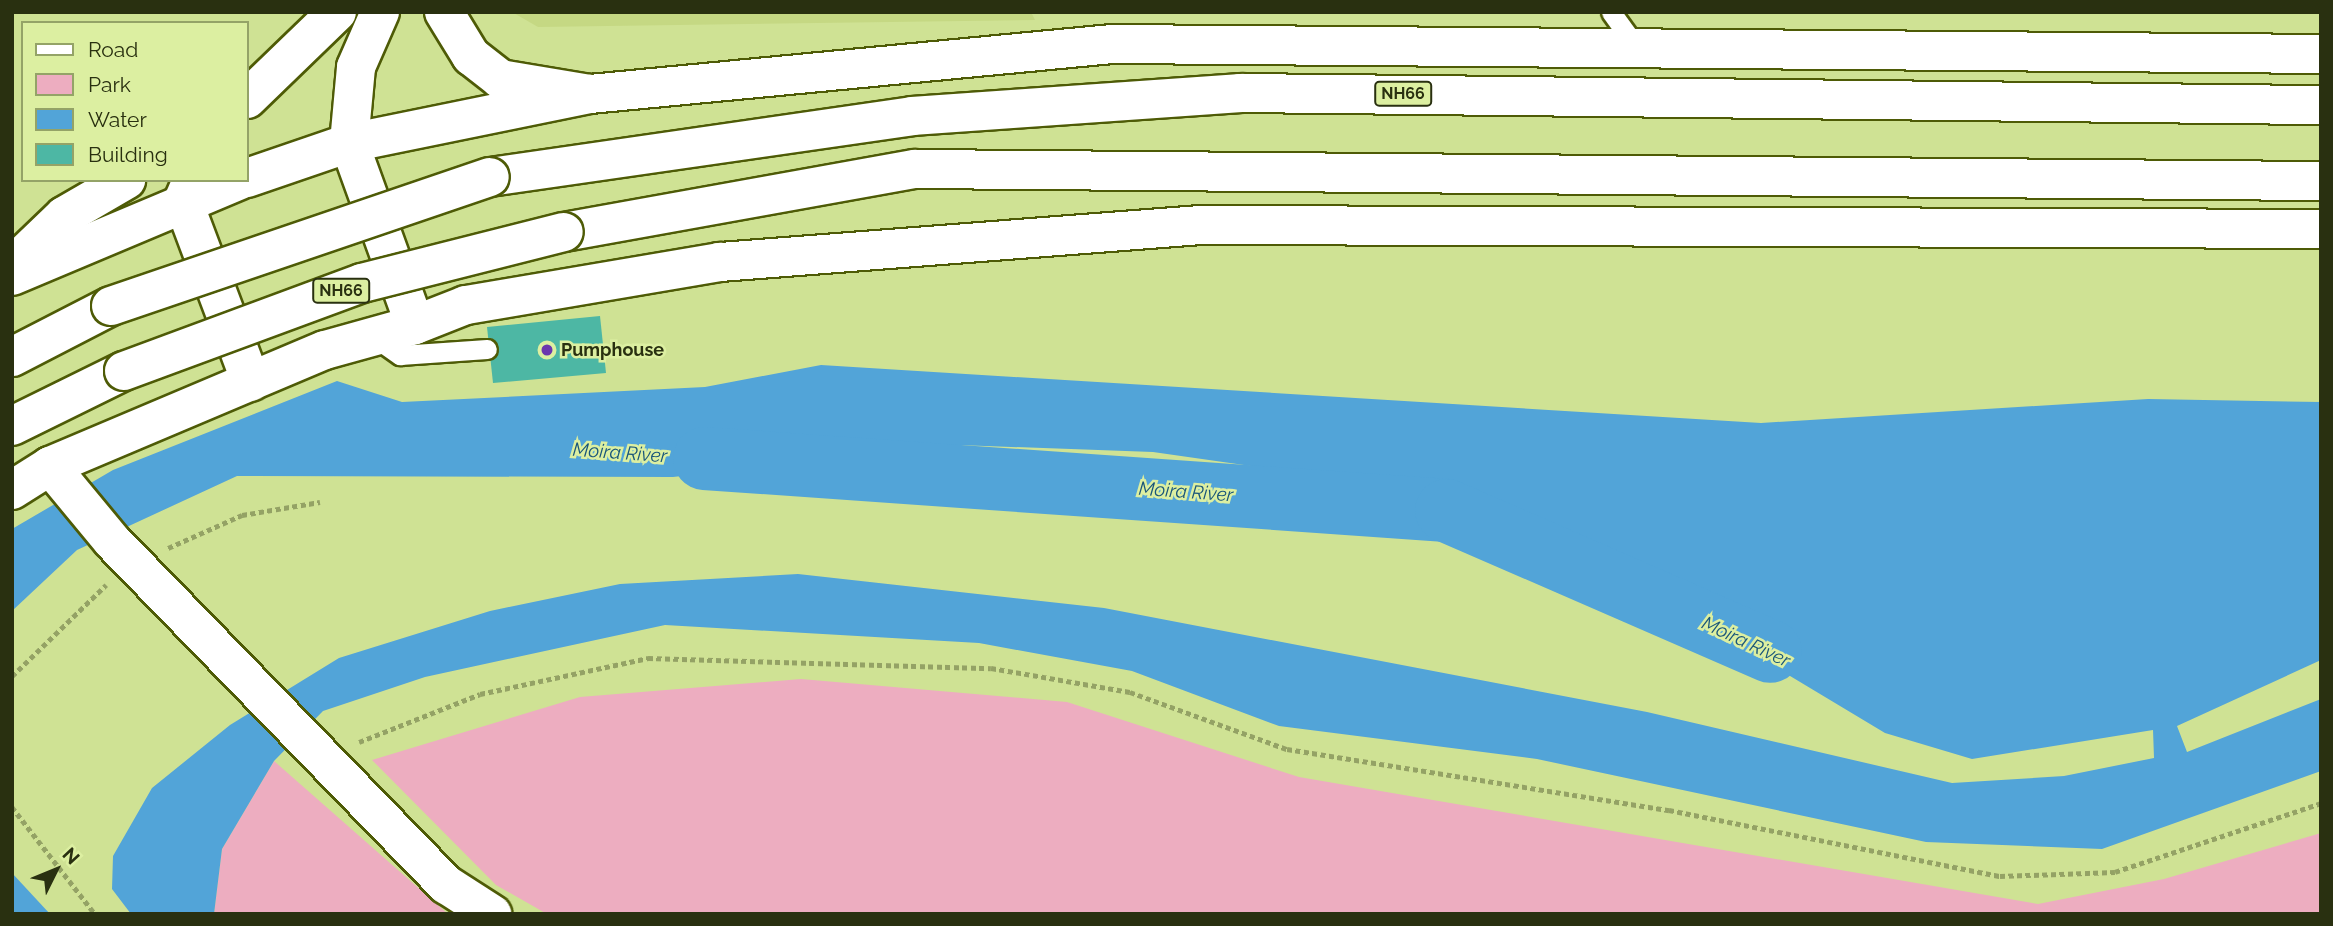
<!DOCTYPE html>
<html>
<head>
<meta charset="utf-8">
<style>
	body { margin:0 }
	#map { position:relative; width:2333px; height:926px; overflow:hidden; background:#cfe294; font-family:Raleway,sans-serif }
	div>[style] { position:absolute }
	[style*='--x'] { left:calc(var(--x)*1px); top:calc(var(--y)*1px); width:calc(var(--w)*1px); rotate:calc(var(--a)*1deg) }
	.built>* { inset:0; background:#c5d883 }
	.green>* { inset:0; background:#edadc0 }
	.water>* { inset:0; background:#52a4d8 }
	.river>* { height:63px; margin:-31.5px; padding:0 31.5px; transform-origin:31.5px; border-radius:31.5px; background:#52a4d8 }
	.building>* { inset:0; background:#4db7a4 }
	.path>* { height:4.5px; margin-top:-2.25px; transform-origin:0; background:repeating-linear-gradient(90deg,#94a265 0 5px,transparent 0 8.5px) }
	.roads { filter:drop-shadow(2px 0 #4e5b06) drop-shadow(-2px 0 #4e5b06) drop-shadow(0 2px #4e5b06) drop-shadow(0 -2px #4e5b06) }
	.lane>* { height:19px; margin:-9.5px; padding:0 9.5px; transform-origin:9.5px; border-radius:9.5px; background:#fff }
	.secondary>* { height:38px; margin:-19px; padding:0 19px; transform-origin:19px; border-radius:19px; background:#fff }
	.primary>* { height:38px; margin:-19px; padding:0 19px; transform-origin:19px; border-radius:19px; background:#fff }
	.highway>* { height:38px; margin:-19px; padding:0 19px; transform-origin:19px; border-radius:19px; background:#fff }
	.bridges { filter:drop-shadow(2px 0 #4e5b06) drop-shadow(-2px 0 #4e5b06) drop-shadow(0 2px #4e5b06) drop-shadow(0 -2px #4e5b06) }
	.highway-bridge>* { height:38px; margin:-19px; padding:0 19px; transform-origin:19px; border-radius:19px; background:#fff }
	.dots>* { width:19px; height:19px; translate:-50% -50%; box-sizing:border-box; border:4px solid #dcefa1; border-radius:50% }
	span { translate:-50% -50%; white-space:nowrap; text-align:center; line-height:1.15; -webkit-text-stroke:5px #dcefa1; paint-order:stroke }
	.shield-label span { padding:2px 5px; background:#dcefa1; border:2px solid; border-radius:5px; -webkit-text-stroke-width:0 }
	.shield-label { font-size:16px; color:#293010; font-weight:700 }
	.poi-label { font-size:18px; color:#293010; font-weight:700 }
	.left { translate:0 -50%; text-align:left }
	.water-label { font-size:19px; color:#19567a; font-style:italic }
	.frame { position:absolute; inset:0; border:14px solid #293010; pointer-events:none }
	.legend { position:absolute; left:21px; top:21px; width:228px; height:161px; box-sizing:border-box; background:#dcefa1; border:2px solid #94a367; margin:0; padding:9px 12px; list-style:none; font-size:21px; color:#293010 }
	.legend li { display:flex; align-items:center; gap:14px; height:35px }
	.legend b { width:35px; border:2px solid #94a367 }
	.north { position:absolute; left:21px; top:835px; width:70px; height:70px; -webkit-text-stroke:5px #dcefa1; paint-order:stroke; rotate:47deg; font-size:19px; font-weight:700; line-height:28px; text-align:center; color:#293010 }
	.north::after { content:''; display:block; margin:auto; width:24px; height:32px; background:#293010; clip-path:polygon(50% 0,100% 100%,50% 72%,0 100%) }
</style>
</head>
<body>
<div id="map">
	<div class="built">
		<div style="clip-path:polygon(512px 12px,1031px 12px,1035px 20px,538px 27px)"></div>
	</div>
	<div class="green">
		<div style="clip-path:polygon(801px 679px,1067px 702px,1299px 777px,2038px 904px,2164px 879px,2321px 833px,2321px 914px,547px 914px,496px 885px,372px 760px,580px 697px)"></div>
		<div style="clip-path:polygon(274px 761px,448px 914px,214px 914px,222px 849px)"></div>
	</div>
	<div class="water">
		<div style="clip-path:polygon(821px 365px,1761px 423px,2148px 399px,2321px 402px,2321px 660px,2177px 726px,2187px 752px,2321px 699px,2321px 771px,2102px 849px,1926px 842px,1537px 759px,1279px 726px,1132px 671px,979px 643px,665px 625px,425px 677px,323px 711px,274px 761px,222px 849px,214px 914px,131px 914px,112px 889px,113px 856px,152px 788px,230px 725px,339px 658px,490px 611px,620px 584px,798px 574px,1104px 608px,1647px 712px,1952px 783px,2064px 776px,2154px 758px,2153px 730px,1972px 759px,1885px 733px,1610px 568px,1433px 492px,1153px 452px,958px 445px,673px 477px,237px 476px,77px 550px,12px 611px,12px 529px,113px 470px,337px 381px,402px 402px,705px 387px)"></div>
		<div style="clip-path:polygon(12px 873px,50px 914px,12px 914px)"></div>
	</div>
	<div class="river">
		<div style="--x:704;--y:458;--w:744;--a:4.01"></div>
		<div style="--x:1446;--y:510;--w:353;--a:23.5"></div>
	</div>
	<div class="building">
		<div style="clip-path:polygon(600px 316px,606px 373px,493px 383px,487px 327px)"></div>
	</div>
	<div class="path">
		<div style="--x:168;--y:548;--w:81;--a:-24"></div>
		<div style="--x:242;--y:515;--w:79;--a:-9.5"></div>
		<div style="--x:12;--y:676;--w:131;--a:-44.1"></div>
		<div style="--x:359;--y:742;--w:130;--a:-21.6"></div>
		<div style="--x:480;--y:694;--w:172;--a:-12.1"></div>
		<div style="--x:648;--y:658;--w:343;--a:1.7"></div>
		<div style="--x:991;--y:668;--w:141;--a:9.8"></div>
		<div style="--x:1130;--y:692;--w:167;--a:20"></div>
		<div style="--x:1287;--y:749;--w:387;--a:9.1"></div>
		<div style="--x:1669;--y:810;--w:338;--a:11.3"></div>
		<div style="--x:2000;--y:876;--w:115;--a:-2"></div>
		<div style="--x:2115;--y:872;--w:217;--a:-18.5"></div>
		<div style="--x:12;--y:807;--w:135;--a:52.2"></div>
	</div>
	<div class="roads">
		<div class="lane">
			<div style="--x:1611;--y:12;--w:44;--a:54.2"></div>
			<div style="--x:374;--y:337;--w:32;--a:35"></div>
			<div style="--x:400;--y:355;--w:87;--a:-3.9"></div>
		</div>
		<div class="secondary">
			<div style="--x:349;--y:143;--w:246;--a:-11.5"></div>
			<div style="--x:590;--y:94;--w:524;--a:-5.47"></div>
			<div style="--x:1112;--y:44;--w:1209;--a:0.47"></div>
			<div style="--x:415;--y:325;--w:55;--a:-21.4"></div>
			<div style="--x:466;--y:305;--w:258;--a:-9.6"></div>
			<div style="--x:720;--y:262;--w:481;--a:-4.4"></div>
			<div style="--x:1200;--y:225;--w:1121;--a:0.2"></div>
			<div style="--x:50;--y:466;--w:97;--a:50.4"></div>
			<div style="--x:112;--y:541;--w:480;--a:45.8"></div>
			<div style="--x:447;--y:885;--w:54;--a:32.8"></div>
		</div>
		<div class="primary">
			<div style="--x:444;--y:12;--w:52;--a:58.5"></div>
			<div style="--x:471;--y:56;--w:37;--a:38"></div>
			<div style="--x:500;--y:79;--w:91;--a:9.5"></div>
			<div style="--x:247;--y:99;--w:125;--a:-44"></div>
			<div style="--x:247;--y:178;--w:108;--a:-18.9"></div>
			<div style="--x:192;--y:180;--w:23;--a:113"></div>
			<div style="--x:183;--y:201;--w:193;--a:69.4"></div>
			<div style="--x:14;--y:264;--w:69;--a:-43.8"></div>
			<div style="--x:64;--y:216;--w:72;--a:-30.1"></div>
			<div style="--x:12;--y:276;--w:247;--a:-22.8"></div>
			<div style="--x:12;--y:490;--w:45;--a:-32.3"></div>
			<div style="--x:50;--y:466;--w:298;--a:-22.9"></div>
			<div style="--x:325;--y:350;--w:93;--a:-15.5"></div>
			<div style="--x:415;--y:325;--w:194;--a:-109.9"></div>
			<div style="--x:349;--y:143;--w:76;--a:-84.7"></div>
			<div style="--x:356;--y:67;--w:60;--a:-66.4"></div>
		</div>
		<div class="highway">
			<div style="--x:490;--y:177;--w:427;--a:-8.2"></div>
			<div style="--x:913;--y:116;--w:328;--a:-4"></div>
			<div style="--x:1240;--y:93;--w:1081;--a:0.64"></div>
			<div style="--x:564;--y:232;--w:357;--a:-10.2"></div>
			<div style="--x:915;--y:169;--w:1406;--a:0.49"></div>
			<div style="--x:12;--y:357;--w:111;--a:-27.3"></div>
			<div style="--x:12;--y:426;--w:125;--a:-26.2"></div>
		</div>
	</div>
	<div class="bridges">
		<div class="highway-bridge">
			<div style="--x:111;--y:306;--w:400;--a:-18.8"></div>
			<div style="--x:124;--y:371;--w:254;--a:-20.3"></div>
			<div style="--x:362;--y:283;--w:208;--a:-14.2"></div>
		</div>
	</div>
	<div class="dots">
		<div style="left:547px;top:350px;background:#6b37ae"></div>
	</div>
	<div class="shield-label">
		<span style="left:1403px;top:94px">NH66</span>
		<span style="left:341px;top:291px">NH66</span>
	</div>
	<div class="poi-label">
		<span class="left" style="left:561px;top:350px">Pumphouse</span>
	</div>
	<div class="water-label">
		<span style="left:620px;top:453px;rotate:4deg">Moira River</span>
		<span style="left:1186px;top:492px;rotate:4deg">Moira River</span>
		<span style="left:1746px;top:642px;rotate:25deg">Moira River</span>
	</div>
	<div class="frame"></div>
	<ul class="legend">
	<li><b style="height:9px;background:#fff"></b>Road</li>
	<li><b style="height:19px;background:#edadc0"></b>Park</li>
	<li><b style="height:19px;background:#52a4d8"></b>Water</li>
	<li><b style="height:19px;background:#4db7a4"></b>Building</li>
	</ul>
	<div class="north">N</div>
</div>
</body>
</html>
